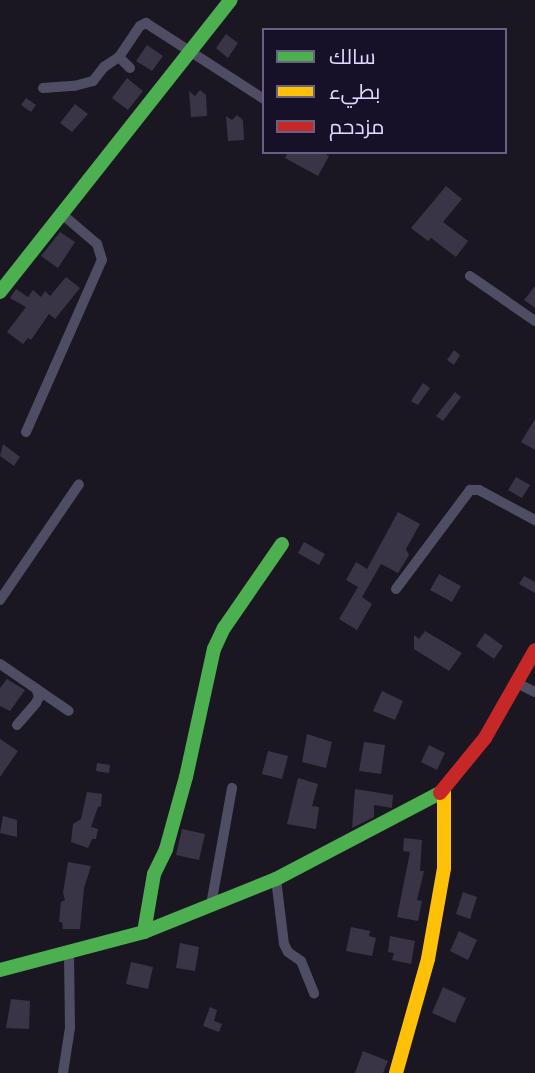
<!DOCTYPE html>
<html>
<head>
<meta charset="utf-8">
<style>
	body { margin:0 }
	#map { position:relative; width:535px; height:1073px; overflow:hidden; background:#1a1723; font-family:"Open Sans",Cairo,sans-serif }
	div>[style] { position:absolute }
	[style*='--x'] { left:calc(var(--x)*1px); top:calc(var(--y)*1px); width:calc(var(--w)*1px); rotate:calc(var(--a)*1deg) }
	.building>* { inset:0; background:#393546 }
	.street>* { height:10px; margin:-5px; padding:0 5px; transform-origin:5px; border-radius:5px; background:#4e4d64 }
	.fast>* { height:14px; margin:-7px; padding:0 7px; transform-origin:7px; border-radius:7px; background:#4caf50 }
	.slow>* { height:14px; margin:-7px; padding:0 7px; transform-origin:7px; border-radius:7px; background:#ffc107 }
	.jam>* { height:14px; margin:-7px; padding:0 7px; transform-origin:7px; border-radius:7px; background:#c62828 }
	span { translate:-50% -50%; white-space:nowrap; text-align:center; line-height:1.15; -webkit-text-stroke:6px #161129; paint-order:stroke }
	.legend { position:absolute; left:262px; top:28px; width:245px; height:126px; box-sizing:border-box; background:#161129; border:2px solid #67627e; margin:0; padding:9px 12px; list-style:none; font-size:21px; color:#e0dbfe }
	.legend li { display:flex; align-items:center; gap:14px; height:35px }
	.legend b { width:35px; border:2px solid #67627e }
</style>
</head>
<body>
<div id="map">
	<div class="building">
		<div style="clip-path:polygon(226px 34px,238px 43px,228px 58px,216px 48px)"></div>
		<div style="clip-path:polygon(147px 45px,163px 56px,152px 71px,136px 61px)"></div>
		<div style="clip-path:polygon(127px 78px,143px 91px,128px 110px,112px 98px)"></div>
		<div style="clip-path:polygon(200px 90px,206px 95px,207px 116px,191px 117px,189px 91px,195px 96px)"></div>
		<div style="clip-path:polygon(26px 98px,36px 105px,31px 112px,21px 105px)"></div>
		<div style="clip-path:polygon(75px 104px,88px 114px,72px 132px,60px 123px)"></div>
		<div style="clip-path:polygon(237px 115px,243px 120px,244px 140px,228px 141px,226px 116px,232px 120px)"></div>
		<div style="clip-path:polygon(288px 152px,322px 152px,329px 156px,318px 176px,285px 158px)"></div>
		<div style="clip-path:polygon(446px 186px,462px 199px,443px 222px,468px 241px,456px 257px,431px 238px,428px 241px,411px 228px)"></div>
		<div style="clip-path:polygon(60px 232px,75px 242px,58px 268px,41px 256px)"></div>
		<div style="clip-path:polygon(66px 277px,80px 288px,55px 319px,49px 314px,31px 340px,28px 338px,23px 344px,7px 332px,26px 307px,10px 298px,16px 289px,28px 297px,33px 290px,41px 297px,45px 291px,50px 296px)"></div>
		<div style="clip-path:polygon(535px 286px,535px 308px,524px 300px)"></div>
		<div style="clip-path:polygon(454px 350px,460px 355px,454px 365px,447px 360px)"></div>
		<div style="clip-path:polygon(423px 383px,430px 388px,418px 405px,411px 401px)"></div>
		<div style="clip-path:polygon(455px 392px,461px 397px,443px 421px,436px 416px)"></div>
		<div style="clip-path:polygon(535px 419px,535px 450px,521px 442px)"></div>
		<div style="clip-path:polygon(3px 444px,20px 457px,14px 466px,0 456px)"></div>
		<div style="clip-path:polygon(516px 477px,530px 485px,522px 498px,508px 490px)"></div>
		<div style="clip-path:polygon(398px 512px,420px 524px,406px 549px,409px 555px,398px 573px,381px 564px,362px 597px,372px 604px,357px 630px,339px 619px,358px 587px,346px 580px,356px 562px,367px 569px)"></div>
		<div style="clip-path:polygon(304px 542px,325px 554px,319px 565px,298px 553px)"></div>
		<div style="clip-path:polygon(439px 574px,461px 586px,452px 602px,430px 590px)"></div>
		<div style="clip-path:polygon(524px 576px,535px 582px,535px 593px,519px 584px)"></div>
		<div style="clip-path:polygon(425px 631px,462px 653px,449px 671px,414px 649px,414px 635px,419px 639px)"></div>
		<div style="clip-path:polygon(485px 633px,503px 646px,494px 659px,476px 646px)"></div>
		<div style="clip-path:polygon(7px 679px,25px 690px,10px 711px,0 706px,0 688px)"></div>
		<div style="clip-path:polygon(382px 691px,403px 701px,395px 720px,373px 711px)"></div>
		<div style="clip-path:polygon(307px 734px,332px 742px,326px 768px,302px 762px)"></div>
		<div style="clip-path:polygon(0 739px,18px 751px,0 777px)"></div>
		<div style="clip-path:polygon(364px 742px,385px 745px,381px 774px,359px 771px)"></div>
		<div style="clip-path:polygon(429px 745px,445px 753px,437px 770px,421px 762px)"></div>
		<div style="clip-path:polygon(268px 751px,288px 756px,282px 779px,262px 774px)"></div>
		<div style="clip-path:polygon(97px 763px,110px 765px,109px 773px,96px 771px)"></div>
		<div style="clip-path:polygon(298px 778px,318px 784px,312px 806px,319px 807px,316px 829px,287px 824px)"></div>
		<div style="clip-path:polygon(355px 789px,393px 795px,392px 808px,374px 805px,374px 817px,352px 828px)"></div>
		<div style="clip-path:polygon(87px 792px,102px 794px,101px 806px,98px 807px,91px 827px,98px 829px,96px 839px,92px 839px,88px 848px,71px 842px,73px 824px,81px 819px)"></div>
		<div style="clip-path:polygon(3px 816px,17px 820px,17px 837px,0 833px)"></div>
		<div style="clip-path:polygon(182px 829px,205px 834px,199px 860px,176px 855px)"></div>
		<div style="clip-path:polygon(404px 838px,422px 840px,420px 871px,424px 871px,417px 900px,422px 901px,418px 921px,397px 917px,410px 852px,403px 851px)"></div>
		<div style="clip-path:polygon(68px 862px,91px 866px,84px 888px,80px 929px,63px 929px,62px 922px,59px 922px,61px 902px,65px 900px,63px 893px)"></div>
		<div style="clip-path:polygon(463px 892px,477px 897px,470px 919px,456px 914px)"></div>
		<div style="clip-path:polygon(351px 927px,370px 931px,369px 936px,376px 938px,372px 956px,346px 951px)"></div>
		<div style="clip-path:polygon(459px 931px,477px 940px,468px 960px,450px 951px)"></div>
		<div style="clip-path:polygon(390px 936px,415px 941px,411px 964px,392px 960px,394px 953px,388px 952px)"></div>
		<div style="clip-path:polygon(180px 943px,199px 947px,195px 971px,176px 968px)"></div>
		<div style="clip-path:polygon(131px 962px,153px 967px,148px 989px,126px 984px)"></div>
		<div style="clip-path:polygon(443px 987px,466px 998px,455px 1023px,432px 1013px)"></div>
		<div style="clip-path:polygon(11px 999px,30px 1001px,29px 1029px,6px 1028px)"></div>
		<div style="clip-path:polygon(210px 1007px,217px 1010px,214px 1021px,222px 1024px,219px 1032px,203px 1026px)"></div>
		<div style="clip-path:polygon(363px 1051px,388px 1061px,383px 1073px,355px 1073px)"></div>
	</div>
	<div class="street">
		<div style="--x:130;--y:68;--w:16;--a:-135"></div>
		<div style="--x:119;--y:57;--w:37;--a:-56"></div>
		<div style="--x:140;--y:26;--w:7;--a:-27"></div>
		<div style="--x:146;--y:23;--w:140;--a:32.8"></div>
		<div style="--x:43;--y:88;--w:31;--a:-4"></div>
		<div style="--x:74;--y:86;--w:20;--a:-15"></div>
		<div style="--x:93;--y:81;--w:18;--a:-52"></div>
		<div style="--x:104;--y:67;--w:18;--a:-34"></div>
		<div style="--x:470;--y:276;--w:79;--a:34.7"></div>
		<div style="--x:26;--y:432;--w:188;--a:-66.2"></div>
		<div style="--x:102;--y:260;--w:17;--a:-107"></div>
		<div style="--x:97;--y:244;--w:45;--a:-139.5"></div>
		<div style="--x:396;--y:589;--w:124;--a:-53.2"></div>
		<div style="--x:470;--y:490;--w:9;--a:0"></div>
		<div style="--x:479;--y:490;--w:64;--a:28.2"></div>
		<div style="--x:0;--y:600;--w:140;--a:-55.7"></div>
		<div style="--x:0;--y:664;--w:83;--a:34.3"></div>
		<div style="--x:517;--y:683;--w:20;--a:27"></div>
		<div style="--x:17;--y:725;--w:29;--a:-49"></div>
		<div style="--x:36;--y:703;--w:7;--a:-63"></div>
		<div style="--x:39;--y:697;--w:9;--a:-108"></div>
		<div style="--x:276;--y:879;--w:65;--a:83"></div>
		<div style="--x:284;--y:944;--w:9;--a:63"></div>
		<div style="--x:288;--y:952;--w:16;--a:35"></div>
		<div style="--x:301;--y:961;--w:35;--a:68"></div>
		<div style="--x:211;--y:905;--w:119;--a:-79.8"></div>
		<div style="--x:63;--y:1073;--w:46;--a:-81.2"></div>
		<div style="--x:70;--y:1028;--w:75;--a:-90.8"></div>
	</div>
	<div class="fast">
		<div style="--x:0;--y:292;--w:372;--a:-51.7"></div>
		<div style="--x:144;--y:932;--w:59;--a:-80.2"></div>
		<div style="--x:154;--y:874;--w:28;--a:-64"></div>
		<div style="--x:166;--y:849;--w:75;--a:-74.5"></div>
		<div style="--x:186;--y:777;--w:131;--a:-77.7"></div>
		<div style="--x:214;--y:649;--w:23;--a:-65"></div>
		<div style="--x:224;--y:628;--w:102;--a:-55.4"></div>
		<div style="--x:0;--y:970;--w:149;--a:-14.8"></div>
		<div style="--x:144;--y:932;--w:142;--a:-21.9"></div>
		<div style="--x:276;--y:879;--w:185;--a:-27.7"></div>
	</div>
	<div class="slow">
		<div style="--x:396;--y:1073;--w:118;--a:-74.3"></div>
		<div style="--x:428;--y:959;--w:92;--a:-80"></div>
		<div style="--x:444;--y:868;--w:77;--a:-90"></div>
	</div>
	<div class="jam">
		<div style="--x:440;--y:793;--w:71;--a:-50.7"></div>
		<div style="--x:485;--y:738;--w:101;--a:-60.4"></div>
	</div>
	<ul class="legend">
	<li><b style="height:9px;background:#4caf50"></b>سالك</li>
	<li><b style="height:9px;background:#ffc107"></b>بطيء</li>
	<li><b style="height:9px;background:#c62828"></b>مزدحم</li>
	</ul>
</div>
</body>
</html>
